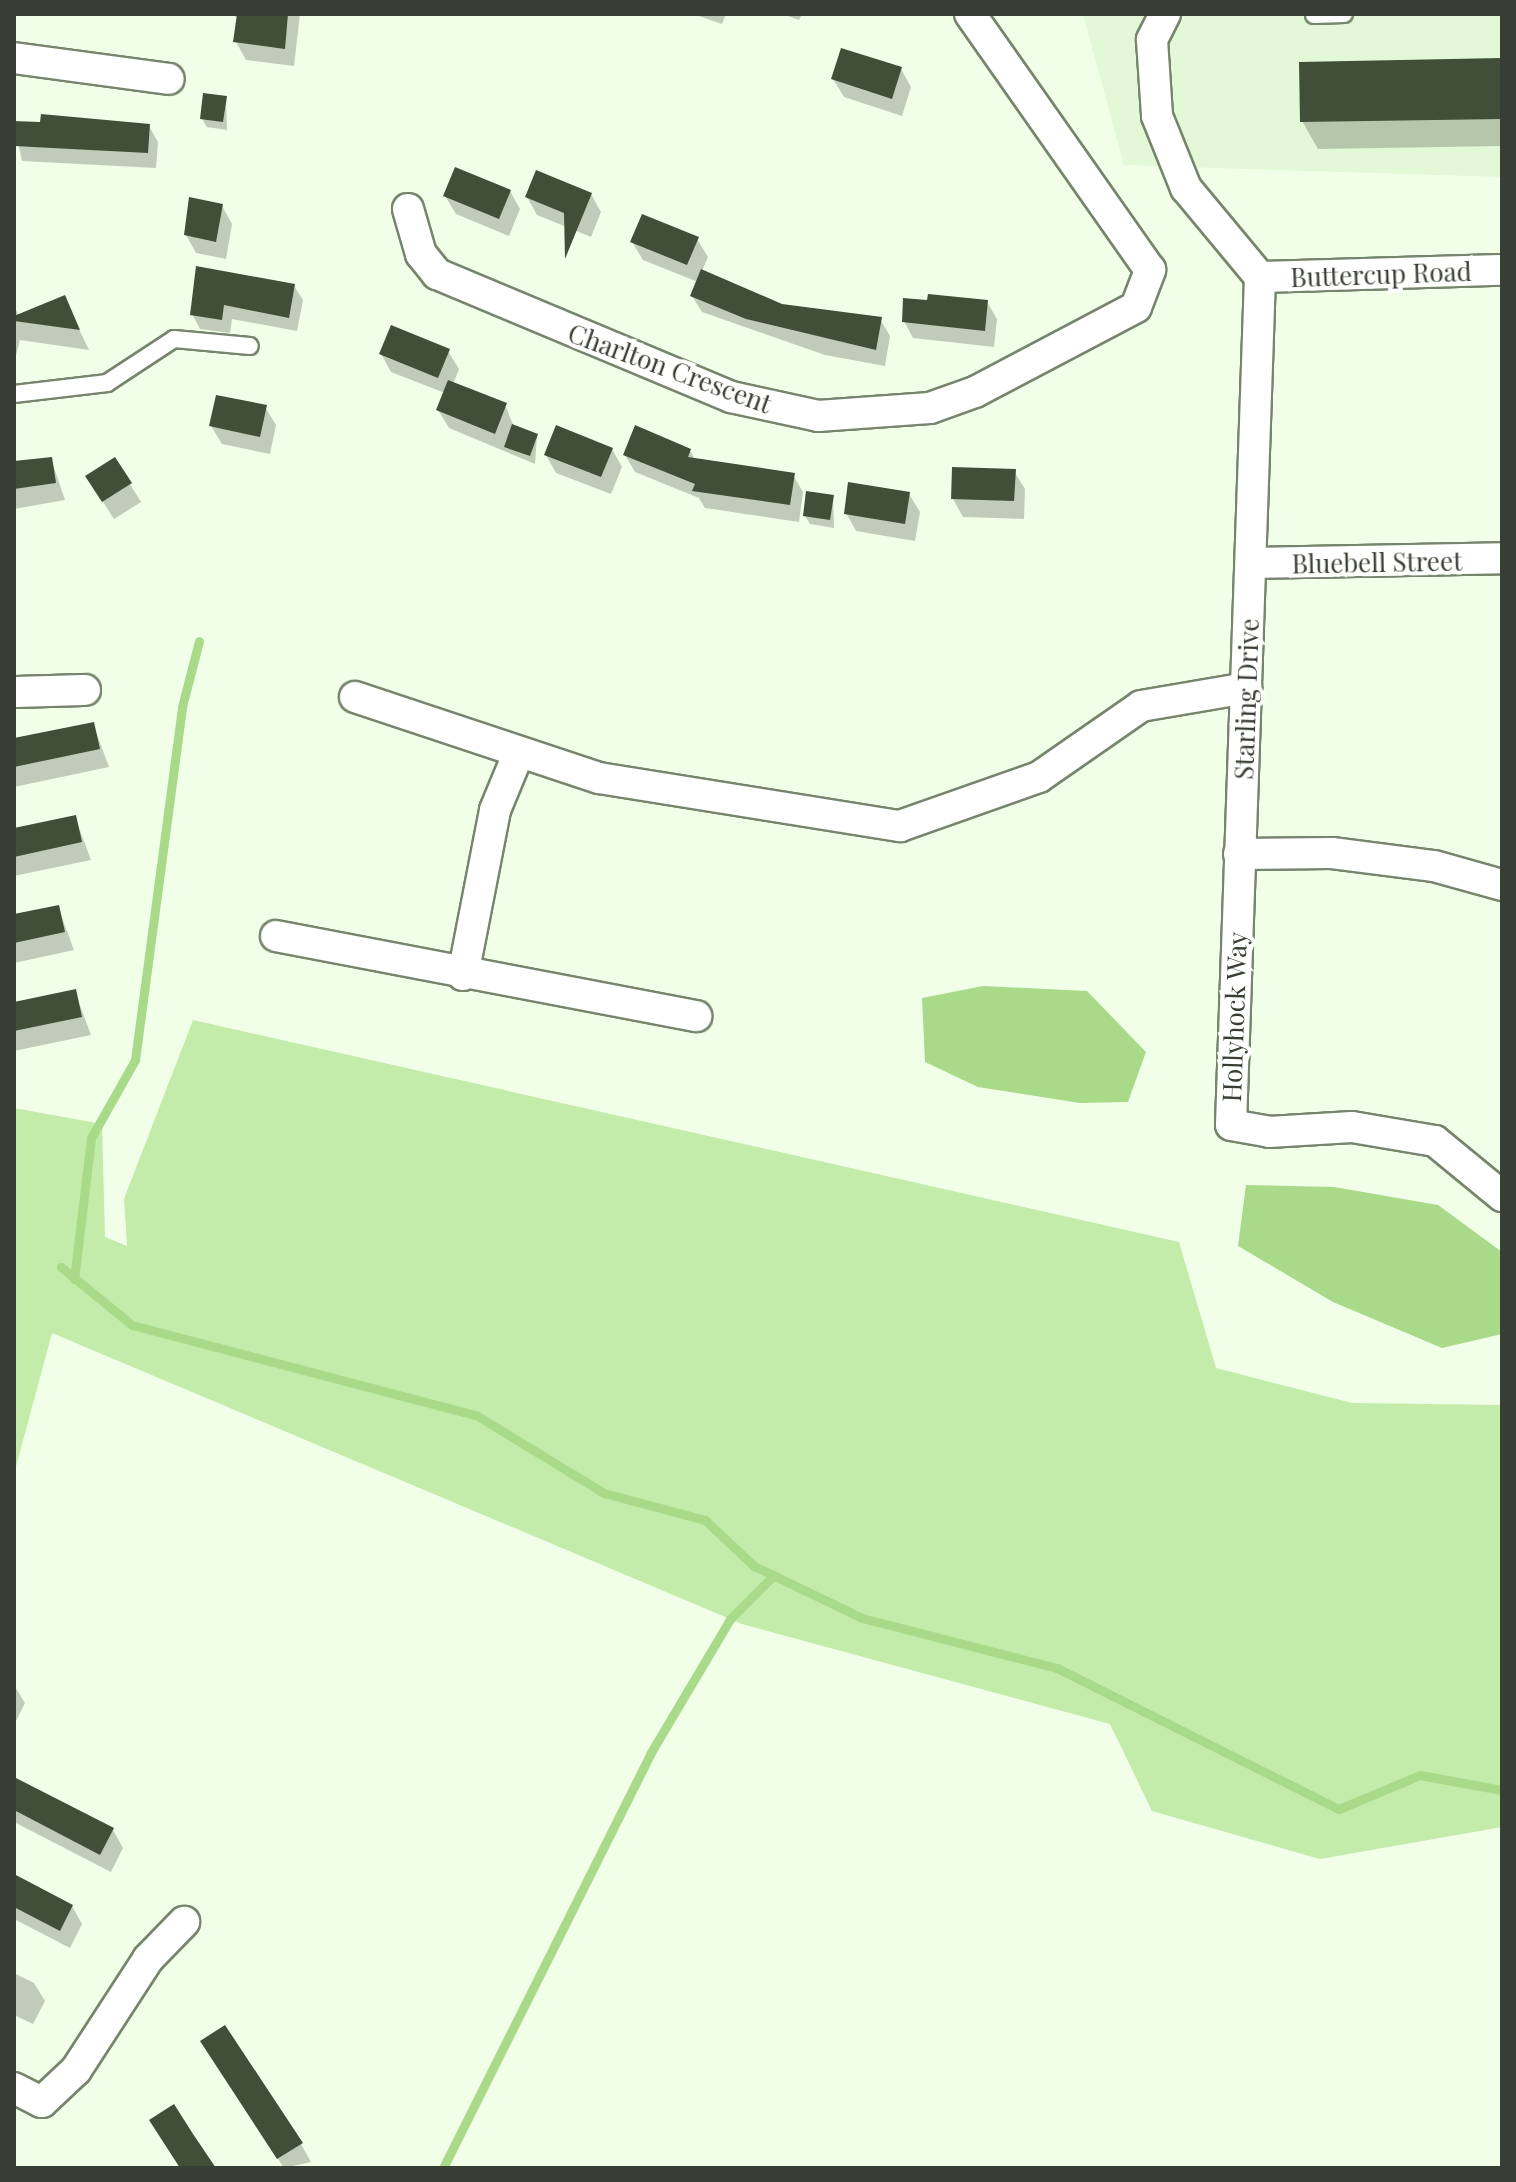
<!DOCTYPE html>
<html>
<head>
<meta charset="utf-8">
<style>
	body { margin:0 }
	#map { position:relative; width:1516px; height:2182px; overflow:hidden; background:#f1ffe8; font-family:"Playfair Display",serif }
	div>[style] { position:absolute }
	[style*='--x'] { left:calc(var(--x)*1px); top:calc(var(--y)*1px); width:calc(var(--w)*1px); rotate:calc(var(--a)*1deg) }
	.built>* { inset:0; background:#e3f8d6 }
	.green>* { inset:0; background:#c3eba9 }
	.water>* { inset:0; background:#a9da89 }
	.shadow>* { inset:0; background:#0003 }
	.stream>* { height:9px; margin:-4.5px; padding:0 4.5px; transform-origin:4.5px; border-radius:4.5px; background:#a9da89 }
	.building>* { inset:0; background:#414f38 }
	.roads { filter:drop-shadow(2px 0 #76856c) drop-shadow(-2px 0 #76856c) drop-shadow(0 2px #76856c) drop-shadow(0 -2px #76856c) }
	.lane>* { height:16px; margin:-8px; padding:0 8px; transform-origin:8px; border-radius:8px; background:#fff }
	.street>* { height:30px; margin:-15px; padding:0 15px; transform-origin:15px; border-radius:15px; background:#fff }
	span { translate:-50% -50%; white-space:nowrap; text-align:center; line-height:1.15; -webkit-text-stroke:8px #fff; paint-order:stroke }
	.street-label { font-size:26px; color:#373e33 }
	.frame { position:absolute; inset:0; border:16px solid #373e33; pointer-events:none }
</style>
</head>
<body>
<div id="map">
	<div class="built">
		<div style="clip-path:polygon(1083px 14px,1502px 14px,1502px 177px,1124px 165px)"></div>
	</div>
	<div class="green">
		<div style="clip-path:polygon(193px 1020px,1179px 1242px,1216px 1368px,1352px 1403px,1502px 1405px,1502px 1827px,1320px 1859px,1152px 1811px,1110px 1724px,742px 1624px,52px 1333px,14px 1474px,14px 1108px,102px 1124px,105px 1237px,127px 1246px,124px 1199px)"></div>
	</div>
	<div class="water">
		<div style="clip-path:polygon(983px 986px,1087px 991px,1146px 1052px,1128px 1102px,1080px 1103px,978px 1087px,925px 1062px,922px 998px)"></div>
		<div style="clip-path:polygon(1246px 1185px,1334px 1187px,1438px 1205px,1502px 1252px,1502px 1334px,1442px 1348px,1333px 1302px,1238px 1246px)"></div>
	</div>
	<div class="shadow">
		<div style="clip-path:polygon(231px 14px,300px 14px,294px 66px,246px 60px,236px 42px,238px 18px)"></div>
		<div style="clip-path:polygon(693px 14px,726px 14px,722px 24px)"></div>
		<div style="clip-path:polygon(782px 14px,802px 14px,799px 20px)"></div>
		<div style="clip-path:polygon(1502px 60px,1502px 146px,1318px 149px,1302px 121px)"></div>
		<div style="clip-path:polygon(901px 69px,911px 87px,902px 116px,844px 97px,833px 79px)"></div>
		<div style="clip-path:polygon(226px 98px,227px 130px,207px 127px,202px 119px)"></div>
		<div style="clip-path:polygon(14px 123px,149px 126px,158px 142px,156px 168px,22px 161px)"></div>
		<div style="clip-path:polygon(510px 191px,520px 209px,509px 236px,456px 214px,445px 196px)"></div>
		<div style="clip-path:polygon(591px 194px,601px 212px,591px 237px,537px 215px,527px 197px)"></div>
		<div style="clip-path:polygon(222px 206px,232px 224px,226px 259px,196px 253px,186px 235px)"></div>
		<div style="clip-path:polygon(697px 239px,708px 257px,702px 271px,782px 305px,880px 319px,890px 336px,885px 366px,825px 355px,702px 312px,692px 296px,698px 282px,643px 260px,632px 242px)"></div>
		<div style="clip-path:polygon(198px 268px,294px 286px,303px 300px,297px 331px,232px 319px,230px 333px,200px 329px,192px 314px)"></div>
		<div style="clip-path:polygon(64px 298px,89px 350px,20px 340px,14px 363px,14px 306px,19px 316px)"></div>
		<div style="clip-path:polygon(987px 302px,997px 319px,994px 347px,913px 338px,904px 321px)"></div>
		<div style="clip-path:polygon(448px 351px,459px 369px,453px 384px,505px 405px,514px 427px,537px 435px,535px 464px,449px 428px,438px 410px,445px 393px,391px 372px,381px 354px)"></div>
		<div style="clip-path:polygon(265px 407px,276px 425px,270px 454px,222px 444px,211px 426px)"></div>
		<div style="clip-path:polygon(612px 449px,622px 467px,611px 494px,556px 473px,546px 455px)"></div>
		<div style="clip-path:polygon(690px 451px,696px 461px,793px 475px,803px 492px,799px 522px,705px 508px,699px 498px,635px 472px,625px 455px)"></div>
		<div style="clip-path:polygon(51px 459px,65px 500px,14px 509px,14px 462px)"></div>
		<div style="clip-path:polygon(115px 460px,141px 502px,114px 519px,98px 494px)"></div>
		<div style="clip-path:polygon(1014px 471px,1025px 489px,1024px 519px,963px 517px,953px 499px)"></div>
		<div style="clip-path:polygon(909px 494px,920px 512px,915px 541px,856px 531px,846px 513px)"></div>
		<div style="clip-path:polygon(833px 496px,834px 528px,810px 524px,805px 516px)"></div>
		<div style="clip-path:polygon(93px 724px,109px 767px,14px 787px,14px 740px)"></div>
		<div style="clip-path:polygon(75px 817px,91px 860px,14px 876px,14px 830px)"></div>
		<div style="clip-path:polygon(58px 907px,74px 950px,14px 963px,14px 916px)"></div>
		<div style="clip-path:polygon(75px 992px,91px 1035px,14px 1051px,14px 1004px)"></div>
		<div style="clip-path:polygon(14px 1685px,25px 1703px,14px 1725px)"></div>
		<div style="clip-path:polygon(14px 1779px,113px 1830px,123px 1848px,111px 1872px,14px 1822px)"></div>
		<div style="clip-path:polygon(14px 1877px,72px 1906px,82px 1924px,70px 1948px,14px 1919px)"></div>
		<div style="clip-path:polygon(14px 1973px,34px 1983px,45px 2001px,33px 2024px,14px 2015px)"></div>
		<div style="clip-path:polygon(213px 2059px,301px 2144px,311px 2162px,284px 2168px)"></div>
	</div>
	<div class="stream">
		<div style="--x:61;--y:1267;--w:92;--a:39.2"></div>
		<div style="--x:132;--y:1325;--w:356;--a:14.7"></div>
		<div style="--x:476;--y:1415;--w:150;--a:31.4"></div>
		<div style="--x:604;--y:1493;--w:105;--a:15"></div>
		<div style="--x:705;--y:1520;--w:67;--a:43.2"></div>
		<div style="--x:754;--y:1566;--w:120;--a:25.7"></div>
		<div style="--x:862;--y:1618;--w:201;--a:14.4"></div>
		<div style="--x:1057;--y:1668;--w:315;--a:26.6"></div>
		<div style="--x:1339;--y:1809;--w:88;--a:-22.8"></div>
		<div style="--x:1420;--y:1775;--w:83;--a:10.4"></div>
		<div style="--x:74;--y:1279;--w:142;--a:-83.1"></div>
		<div style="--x:91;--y:1138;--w:90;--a:-60.6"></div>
		<div style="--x:135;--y:1060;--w:356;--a:-82.4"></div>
		<div style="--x:182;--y:707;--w:68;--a:-75.6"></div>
		<div style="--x:443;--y:2168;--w:463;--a:-63.4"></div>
		<div style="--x:650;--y:1754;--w:157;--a:-59.3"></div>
		<div style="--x:730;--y:1619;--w:62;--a:-45"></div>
	</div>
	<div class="building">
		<div style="clip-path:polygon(237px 14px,288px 14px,285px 49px,233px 42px)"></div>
		<div style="clip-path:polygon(841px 48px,902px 67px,892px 99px,831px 79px)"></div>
		<div style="clip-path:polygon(1502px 58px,1502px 119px,1300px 122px,1299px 62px)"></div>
		<div style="clip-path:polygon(203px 93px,227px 96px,223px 122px,200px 119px)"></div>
		<div style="clip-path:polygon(41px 114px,150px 124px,148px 153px,14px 146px,14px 121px,40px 122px)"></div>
		<div style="clip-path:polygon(455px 167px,511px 190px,499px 219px,443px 196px)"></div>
		<div style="clip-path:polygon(536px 170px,592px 193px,565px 259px,564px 213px,525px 197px)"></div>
		<div style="clip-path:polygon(189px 197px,223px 204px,216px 242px,184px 235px)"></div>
		<div style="clip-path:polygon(642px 214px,699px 237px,687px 265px,630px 242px)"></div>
		<div style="clip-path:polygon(196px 266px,295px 284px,289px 318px,224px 305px,222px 320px,190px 315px)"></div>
		<div style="clip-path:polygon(701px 269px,782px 304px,882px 317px,876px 350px,746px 319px,690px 296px)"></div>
		<div style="clip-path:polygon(928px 294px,988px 300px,985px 331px,902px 322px,903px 298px,927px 300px)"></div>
		<div style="clip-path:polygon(65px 295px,80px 330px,14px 321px,14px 316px)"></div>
		<div style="clip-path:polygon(391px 325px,450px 349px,438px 378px,379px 354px)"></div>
		<div style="clip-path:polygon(448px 380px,507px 403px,495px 434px,436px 410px)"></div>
		<div style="clip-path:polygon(216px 395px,267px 405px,260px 437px,209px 426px)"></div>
		<div style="clip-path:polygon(512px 424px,538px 434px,530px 456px,504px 447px)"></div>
		<div style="clip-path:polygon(556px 425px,613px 448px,601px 477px,544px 455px)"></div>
		<div style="clip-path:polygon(635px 425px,691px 449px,688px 457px,795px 473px,790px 505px,692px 491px,695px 484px,623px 455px)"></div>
		<div style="clip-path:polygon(52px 457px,56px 483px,14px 489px,14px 461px)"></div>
		<div style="clip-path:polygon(115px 457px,132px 483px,102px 502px,85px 476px)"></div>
		<div style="clip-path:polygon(952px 467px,1016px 469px,1014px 501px,951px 499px)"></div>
		<div style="clip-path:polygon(848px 482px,910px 492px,905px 524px,844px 514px)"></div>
		<div style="clip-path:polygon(806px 491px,834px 495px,830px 520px,803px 516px)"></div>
		<div style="clip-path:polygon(94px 722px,100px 749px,14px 767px,14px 738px)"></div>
		<div style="clip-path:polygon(76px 815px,82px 842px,14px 857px,14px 828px)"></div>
		<div style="clip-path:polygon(59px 905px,65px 932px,14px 943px,14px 914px)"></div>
		<div style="clip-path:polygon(76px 989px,82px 1017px,14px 1031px,14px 1002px)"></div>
		<div style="clip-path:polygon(14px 1777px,114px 1828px,100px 1855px,14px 1810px)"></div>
		<div style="clip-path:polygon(14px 1874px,73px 1905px,60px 1931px,14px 1907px)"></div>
		<div style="clip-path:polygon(225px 2025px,303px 2143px,277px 2159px,200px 2041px)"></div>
		<div style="clip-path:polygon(174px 2104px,193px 2134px,216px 2168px,180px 2168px,149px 2120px)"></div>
	</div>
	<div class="roads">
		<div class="lane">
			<div style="--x:1314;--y:15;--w:30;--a:-2"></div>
			<div style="--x:14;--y:394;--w:94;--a:-6.7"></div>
			<div style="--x:107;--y:383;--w:80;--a:-33.3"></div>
			<div style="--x:174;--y:339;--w:76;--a:5.3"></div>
		</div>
		<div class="street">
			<div style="--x:1165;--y:14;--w:29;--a:117"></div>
			<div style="--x:1152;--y:40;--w:76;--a:86.2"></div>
			<div style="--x:1157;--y:116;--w:78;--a:68.1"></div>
			<div style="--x:1186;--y:188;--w:116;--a:50.3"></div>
			<div style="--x:14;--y:58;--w:156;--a:7.7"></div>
			<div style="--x:408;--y:209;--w:47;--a:73.9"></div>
			<div style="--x:421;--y:254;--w:26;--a:51"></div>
			<div style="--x:437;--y:274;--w:319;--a:22.7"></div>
			<div style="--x:731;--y:397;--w:89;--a:12.3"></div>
			<div style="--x:818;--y:416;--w:112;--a:-4.1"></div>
			<div style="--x:930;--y:408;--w:48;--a:-19.6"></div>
			<div style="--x:975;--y:392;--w:182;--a:-27.8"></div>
			<div style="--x:1136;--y:307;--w:40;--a:-69"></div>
			<div style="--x:1150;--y:270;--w:313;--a:-125.1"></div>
			<div style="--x:1260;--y:277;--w:848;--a:91.96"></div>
			<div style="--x:1231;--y:1125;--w:39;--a:10"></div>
			<div style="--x:1269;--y:1132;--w:83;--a:-3.4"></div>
			<div style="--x:1352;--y:1127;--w:84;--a:9.6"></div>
			<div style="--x:1435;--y:1141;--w:87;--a:39.4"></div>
			<div style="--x:1260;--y:277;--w:242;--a:-1.7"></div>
			<div style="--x:1252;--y:563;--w:250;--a:-1.1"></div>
			<div style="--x:14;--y:692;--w:71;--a:-1.6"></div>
			<div style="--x:355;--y:697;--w:257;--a:18.4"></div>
			<div style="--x:599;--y:778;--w:305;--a:9.1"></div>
			<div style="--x:900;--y:826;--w:147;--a:-19.4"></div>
			<div style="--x:1039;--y:777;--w:124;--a:-34.8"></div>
			<div style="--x:1141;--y:706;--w:107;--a:-9.7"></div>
			<div style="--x:1239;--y:854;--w:93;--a:-0.6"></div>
			<div style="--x:1332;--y:853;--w:103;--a:7.3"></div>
			<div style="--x:1434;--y:866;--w:71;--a:15.6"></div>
			<div style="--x:276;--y:936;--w:428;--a:10.8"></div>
			<div style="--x:463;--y:975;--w:168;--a:-79"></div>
			<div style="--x:495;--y:810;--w:63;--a:-67.5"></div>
			<div style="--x:14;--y:2088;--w:31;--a:27"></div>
			<div style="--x:42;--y:2102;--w:47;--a:-43.3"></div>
			<div style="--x:76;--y:2070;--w:132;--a:-57"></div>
			<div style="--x:148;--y:1959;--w:52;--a:-45.8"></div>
		</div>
	</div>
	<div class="street-label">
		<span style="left:1381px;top:274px;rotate:-2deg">Buttercup Road</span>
		<span style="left:670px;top:368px;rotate:20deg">Charlton Crescent</span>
		<span style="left:1377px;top:562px;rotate:-1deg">Bluebell Street</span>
		<span style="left:1246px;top:699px;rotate:-88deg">Starling Drive</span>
		<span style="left:1234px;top:1017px;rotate:-88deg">Hollyhock Way</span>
	</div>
	<div class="frame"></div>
</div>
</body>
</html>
